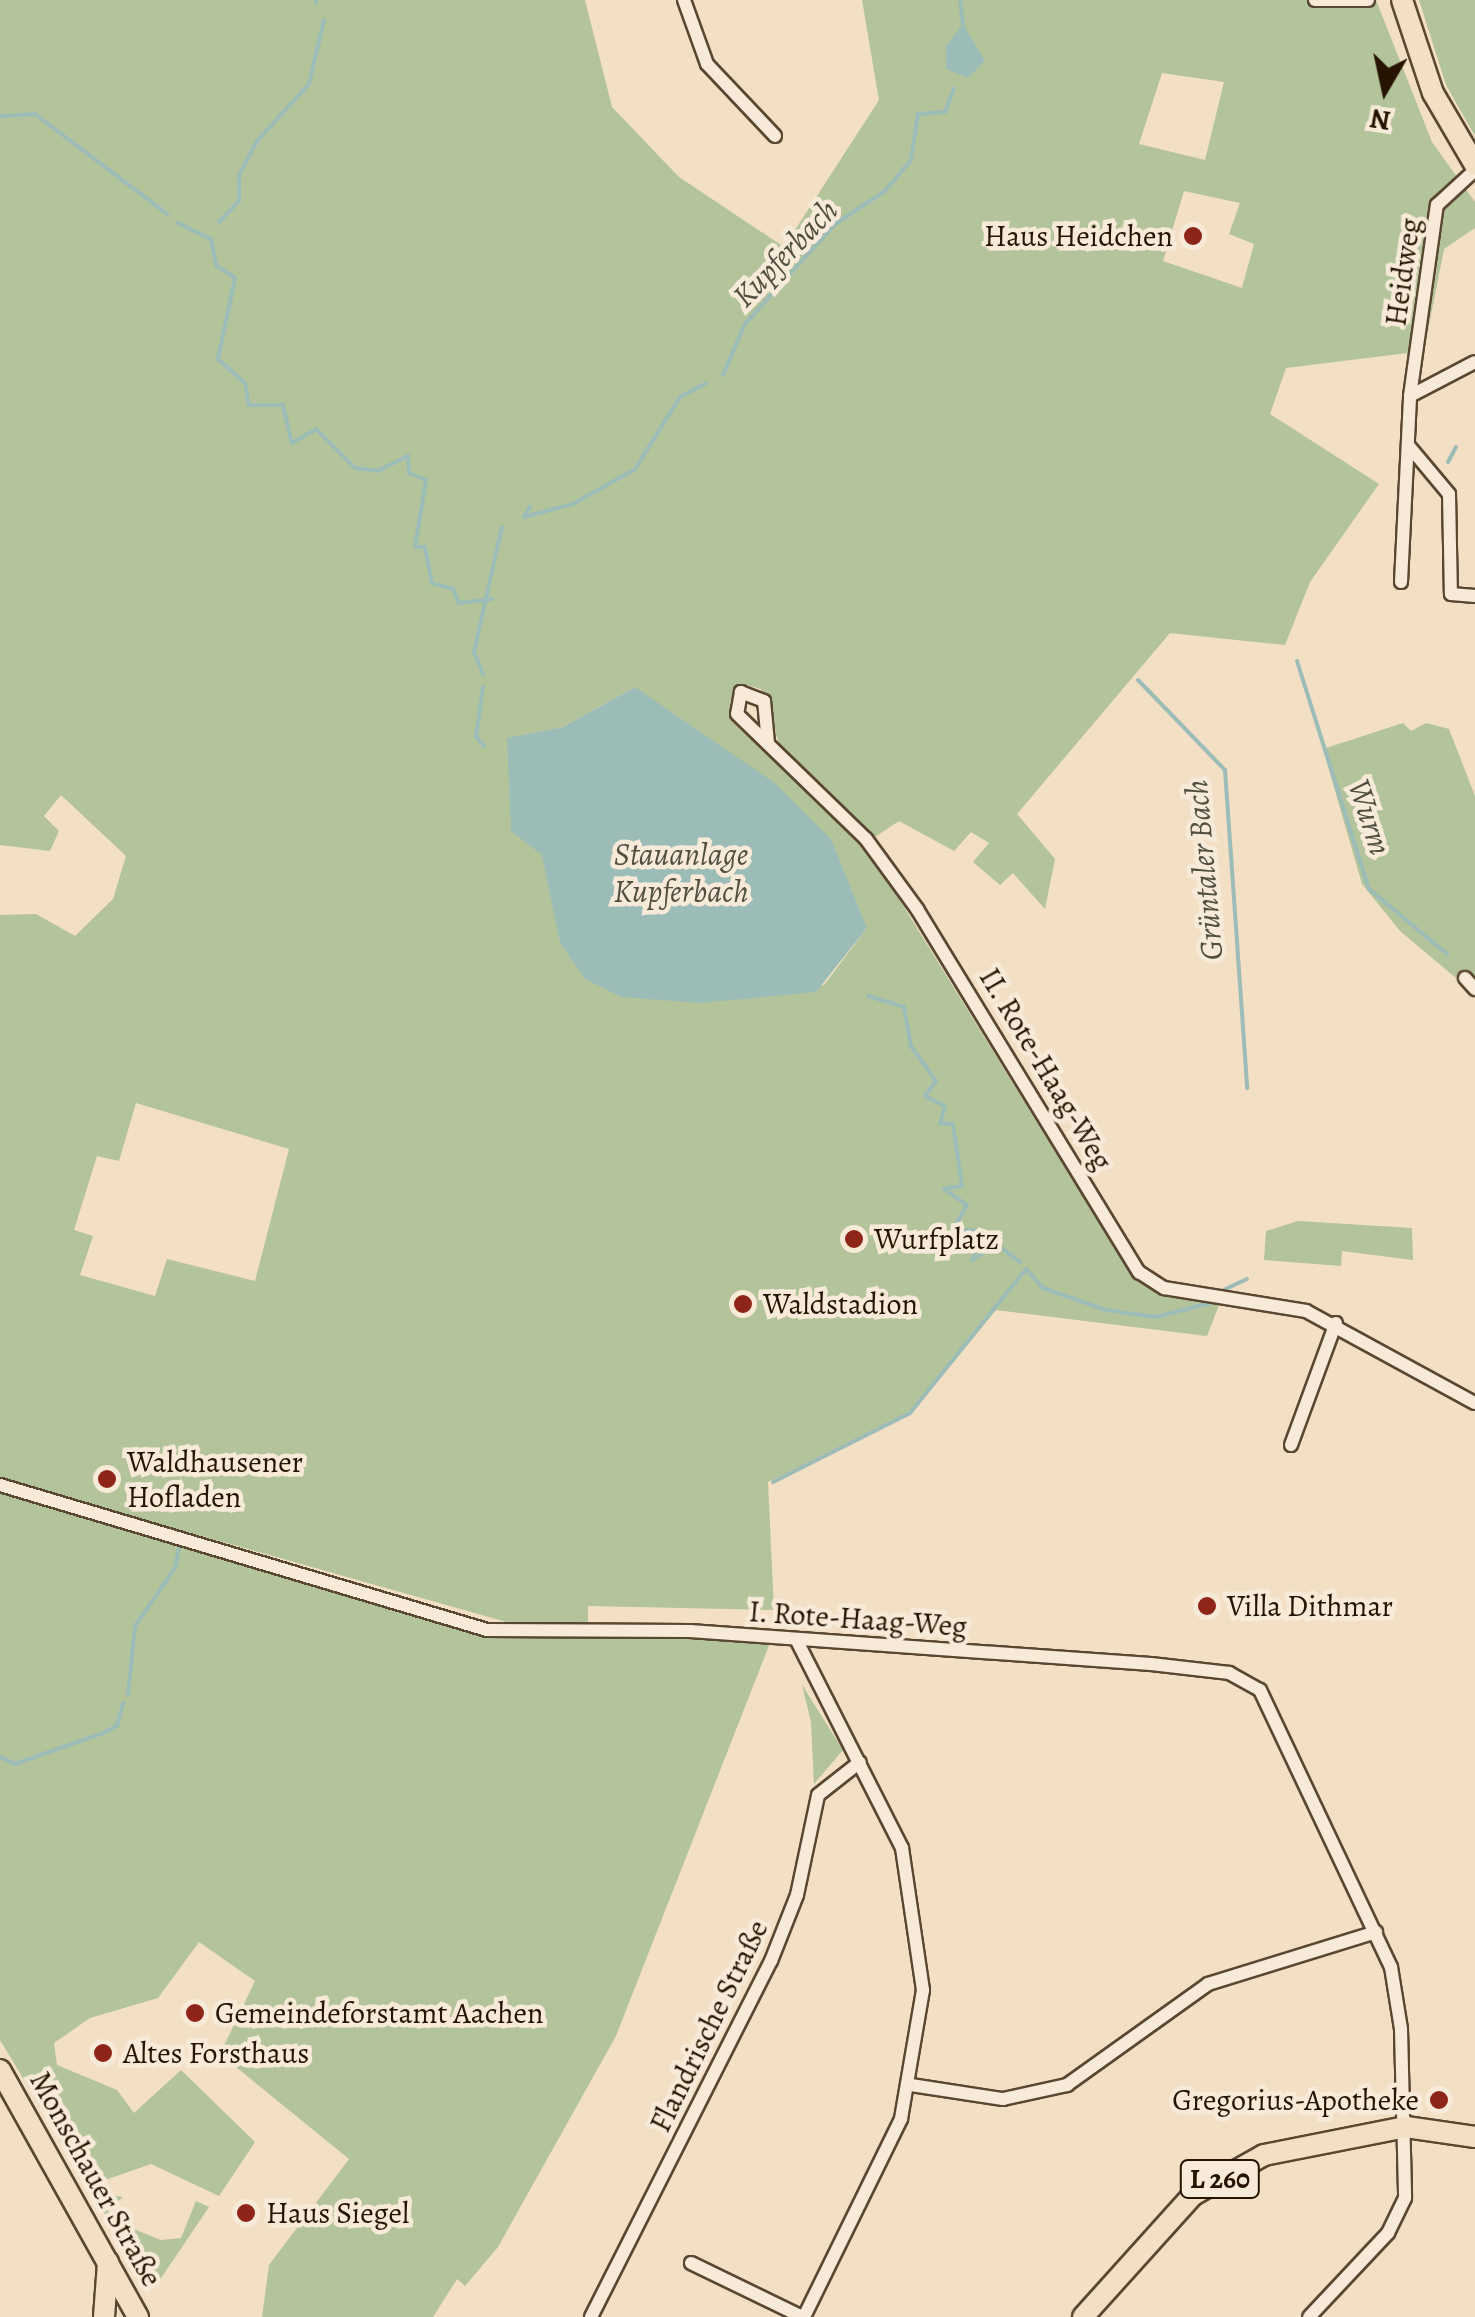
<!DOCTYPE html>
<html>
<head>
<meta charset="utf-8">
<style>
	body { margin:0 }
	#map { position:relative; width:1475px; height:2317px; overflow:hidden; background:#f2dfc4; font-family:Alegreya,serif }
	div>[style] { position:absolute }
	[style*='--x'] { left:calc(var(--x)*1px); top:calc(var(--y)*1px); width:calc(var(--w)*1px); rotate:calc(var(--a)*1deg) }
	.green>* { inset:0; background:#b3c39a }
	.water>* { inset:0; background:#9cbcb8 }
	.stream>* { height:4px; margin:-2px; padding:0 2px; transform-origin:2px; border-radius:2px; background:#9cbcb8 }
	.roads { filter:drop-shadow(2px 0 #5a4731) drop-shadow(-2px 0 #5a4731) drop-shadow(0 2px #5a4731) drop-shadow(0 -2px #5a4731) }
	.street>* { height:12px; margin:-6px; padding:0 6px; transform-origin:6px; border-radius:6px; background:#f7ead9 }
	.primary>* { height:20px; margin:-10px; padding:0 10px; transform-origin:10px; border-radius:10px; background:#f2dfc4 }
	.dots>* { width:28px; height:28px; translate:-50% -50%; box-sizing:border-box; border:5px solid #f7ead9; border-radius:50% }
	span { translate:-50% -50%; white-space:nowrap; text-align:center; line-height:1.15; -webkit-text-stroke:9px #f7ead9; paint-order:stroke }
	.shield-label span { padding:2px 8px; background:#f7ead9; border:2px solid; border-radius:8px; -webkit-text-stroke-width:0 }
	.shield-label { font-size:28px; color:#271400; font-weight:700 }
	.poi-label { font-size:30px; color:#271400 }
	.right { translate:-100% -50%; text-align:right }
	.left { translate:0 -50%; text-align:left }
	.street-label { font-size:30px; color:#271400 }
	.water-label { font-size:32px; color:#504f40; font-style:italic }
	.north { position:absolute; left:1335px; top:40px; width:100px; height:100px; -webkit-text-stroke:8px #f7ead9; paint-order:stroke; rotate:189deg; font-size:28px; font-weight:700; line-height:40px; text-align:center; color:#271400 }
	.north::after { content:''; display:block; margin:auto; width:35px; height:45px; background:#271400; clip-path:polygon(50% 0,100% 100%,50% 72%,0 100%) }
</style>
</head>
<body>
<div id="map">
	<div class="green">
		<div style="clip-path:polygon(evenodd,0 0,585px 0,612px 107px,679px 177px,784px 247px,879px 100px,862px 0,1376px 0,1432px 142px,1475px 202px,1475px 228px,1444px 249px,1424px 351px,1286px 368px,1270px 414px,1379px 484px,1310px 582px,1285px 645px,1170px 633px,1017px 814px,1055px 859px,1045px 909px,1013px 873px,1000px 885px,973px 862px,989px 843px,971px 832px,954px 851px,899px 821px,875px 837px,781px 749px,761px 689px,747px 685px,730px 702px,730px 720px,867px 847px,1133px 1278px,1162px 1296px,1219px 1305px,1207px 1336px,996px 1310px,911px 1414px,768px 1482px,774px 1610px,588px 1606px,588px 1622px,517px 1625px,0 1479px,0 915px,36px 914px,75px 936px,113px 899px,126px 856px,61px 795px,44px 816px,59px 831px,50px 851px,0 845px,0 0,1162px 73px,1224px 82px,1205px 160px,1139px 144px,1162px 73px,0 0,1184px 191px,1240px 203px,1229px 234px,1254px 244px,1242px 288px,1163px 261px,1184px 191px,0 0,635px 687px,867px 928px,824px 985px,560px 943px,555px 896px,508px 738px,563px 727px,635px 687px,0 0,136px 1103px,289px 1149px,255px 1281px,167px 1259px,155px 1296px,80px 1275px,93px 1236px,74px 1230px,97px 1156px,119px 1161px,136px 1103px)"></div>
		<div style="clip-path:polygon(1419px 0,1475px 0,1475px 136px,1446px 85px)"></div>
		<div style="clip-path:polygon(1403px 723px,1411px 731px,1426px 723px,1449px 729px,1475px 796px,1475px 994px,1400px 931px,1362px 884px,1323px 749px)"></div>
		<div style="clip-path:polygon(1298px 1221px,1412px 1228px,1413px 1260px,1342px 1251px,1341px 1266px,1264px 1260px,1266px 1231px)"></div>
		<div style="clip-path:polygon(0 1488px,497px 1637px,589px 1632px,770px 1643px,616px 2036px,498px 2247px,465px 2286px,457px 2279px,433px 2317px,262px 2317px,269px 2265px,349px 2159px,220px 2054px,255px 1981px,199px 1942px,158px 1998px,90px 2018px,54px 2043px,57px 2065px,117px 2090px,134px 2113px,181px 2070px,255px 2142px,219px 2196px,151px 2164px,88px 2186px,0 2040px)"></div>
		<div style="clip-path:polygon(802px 1685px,843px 1750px,814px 1784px,811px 1722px)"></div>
		<div style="clip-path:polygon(110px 2195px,123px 2197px,116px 2203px,136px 2230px,161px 2240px,181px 2238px,196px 2201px,209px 2207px,155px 2287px,99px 2206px)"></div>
	</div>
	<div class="water">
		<div style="clip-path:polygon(963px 24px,985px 61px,968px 78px,946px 69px,946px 46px)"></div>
		<div style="clip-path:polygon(635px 687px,776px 784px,831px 839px,867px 928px,816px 992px,700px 1003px,621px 997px,585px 979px,560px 943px,542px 855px,511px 831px,507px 738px,563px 727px)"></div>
	</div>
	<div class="stream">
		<div style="--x:315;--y:0;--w:3;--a:72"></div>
		<div style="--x:960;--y:0;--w:25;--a:83"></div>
		<div style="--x:0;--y:116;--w:35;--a:-3"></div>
		<div style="--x:35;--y:114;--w:166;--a:37.1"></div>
		<div style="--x:219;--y:222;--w:29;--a:-46"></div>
		<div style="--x:239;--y:201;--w:26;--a:-90"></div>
		<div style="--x:239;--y:175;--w:38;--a:-62"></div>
		<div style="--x:257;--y:141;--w:77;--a:-47.6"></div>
		<div style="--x:309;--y:84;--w:66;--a:-76.8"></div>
		<div style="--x:178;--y:223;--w:37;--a:26"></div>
		<div style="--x:211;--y:239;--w:26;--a:79"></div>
		<div style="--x:216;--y:265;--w:23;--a:34"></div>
		<div style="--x:235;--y:278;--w:83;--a:101.9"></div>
		<div style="--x:218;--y:359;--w:36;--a:42"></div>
		<div style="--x:245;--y:383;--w:22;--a:80"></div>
		<div style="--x:249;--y:405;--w:34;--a:0"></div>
		<div style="--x:283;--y:405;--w:39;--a:77"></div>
		<div style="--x:292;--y:443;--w:28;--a:-30"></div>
		<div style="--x:316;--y:429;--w:55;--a:45"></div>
		<div style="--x:355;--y:468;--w:23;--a:7"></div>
		<div style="--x:378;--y:471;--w:34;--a:-27"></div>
		<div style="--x:408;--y:456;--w:17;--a:87"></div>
		<div style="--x:409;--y:473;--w:18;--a:22"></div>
		<div style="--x:426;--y:480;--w:68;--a:99.3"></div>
		<div style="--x:415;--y:547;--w:10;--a:0"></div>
		<div style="--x:425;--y:547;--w:37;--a:79"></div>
		<div style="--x:432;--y:583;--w:22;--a:16"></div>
		<div style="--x:453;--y:589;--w:15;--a:67"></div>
		<div style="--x:459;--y:603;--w:33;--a:-7"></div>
		<div style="--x:723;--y:375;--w:56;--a:-66.7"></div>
		<div style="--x:745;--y:324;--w:135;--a:-48"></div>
		<div style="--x:835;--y:224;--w:60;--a:-33.4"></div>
		<div style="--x:885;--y:191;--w:40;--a:-50"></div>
		<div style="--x:911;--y:160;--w:47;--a:-81.3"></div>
		<div style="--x:918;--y:114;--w:27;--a:-4"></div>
		<div style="--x:945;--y:112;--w:25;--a:-69"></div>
		<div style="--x:1448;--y:462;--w:17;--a:-62"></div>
		<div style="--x:524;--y:517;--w:51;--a:-14.9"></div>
		<div style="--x:573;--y:504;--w:71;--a:-29.4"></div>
		<div style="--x:635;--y:469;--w:85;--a:-58"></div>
		<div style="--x:680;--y:397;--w:30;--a:-28"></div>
		<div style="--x:524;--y:517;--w:12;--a:-59"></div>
		<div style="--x:1297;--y:661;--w:239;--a:72.5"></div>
		<div style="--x:1369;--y:889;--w:102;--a:39.8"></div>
		<div style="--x:483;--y:674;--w:24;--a:-112"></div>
		<div style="--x:474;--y:652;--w:128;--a:-77.4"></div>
		<div style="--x:1138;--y:680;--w:125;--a:46"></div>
		<div style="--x:1225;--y:770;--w:319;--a:86"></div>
		<div style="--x:483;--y:687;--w:50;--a:98"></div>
		<div style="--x:476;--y:737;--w:12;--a:48"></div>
		<div style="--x:868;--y:996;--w:38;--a:17"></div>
		<div style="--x:904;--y:1007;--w:40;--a:80"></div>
		<div style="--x:911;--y:1046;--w:43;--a:54.5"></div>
		<div style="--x:936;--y:1081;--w:19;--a:126"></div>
		<div style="--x:925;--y:1096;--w:22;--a:27"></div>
		<div style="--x:945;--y:1106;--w:18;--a:106"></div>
		<div style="--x:940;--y:1123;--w:13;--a:4"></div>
		<div style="--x:953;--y:1124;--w:63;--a:81.7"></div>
		<div style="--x:962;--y:1186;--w:18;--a:171"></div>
		<div style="--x:944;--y:1189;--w:28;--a:35"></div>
		<div style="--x:967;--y:1205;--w:20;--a:120"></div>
		<div style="--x:957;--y:1222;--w:10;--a:53"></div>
		<div style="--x:963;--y:1230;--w:17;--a:3"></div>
		<div style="--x:980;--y:1231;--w:30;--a:105"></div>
		<div style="--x:972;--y:1260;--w:29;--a:-34"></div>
		<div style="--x:996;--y:1244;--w:30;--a:37"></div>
		<div style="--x:1217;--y:1293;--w:33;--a:-25"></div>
		<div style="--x:773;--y:1482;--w:153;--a:-26.7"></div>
		<div style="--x:910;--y:1413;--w:185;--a:-51.1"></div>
		<div style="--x:1026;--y:1269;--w:25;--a:48"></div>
		<div style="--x:1043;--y:1288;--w:67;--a:19.2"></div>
		<div style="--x:1106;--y:1310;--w:50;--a:8"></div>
		<div style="--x:1156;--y:1317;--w:60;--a:-14.5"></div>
		<div style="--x:128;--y:1695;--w:69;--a:-84.2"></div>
		<div style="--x:135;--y:1626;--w:70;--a:-55.4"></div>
		<div style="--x:175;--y:1568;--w:26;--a:-79"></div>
		<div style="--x:0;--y:1757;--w:17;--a:25"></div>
		<div style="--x:15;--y:1764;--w:93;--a:-19.4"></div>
		<div style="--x:103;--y:1733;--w:16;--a:-27"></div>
		<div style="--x:117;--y:1726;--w:24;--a:-75"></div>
	</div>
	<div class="roads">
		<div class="street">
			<div style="--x:684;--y:0;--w:68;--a:70.2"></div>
			<div style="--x:707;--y:64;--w:99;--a:46.6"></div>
			<div style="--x:1315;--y:0;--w:53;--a:0"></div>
			<div style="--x:1410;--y:396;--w:73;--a:-27.6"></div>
			<div style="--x:1408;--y:445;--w:64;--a:50.1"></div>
			<div style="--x:1449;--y:494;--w:100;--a:88.9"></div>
			<div style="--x:1451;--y:594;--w:24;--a:5"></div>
			<div style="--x:1401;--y:582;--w:186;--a:-87.2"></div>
			<div style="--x:1410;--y:396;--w:193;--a:-82"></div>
			<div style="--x:1437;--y:205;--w:52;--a:-42.6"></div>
			<div style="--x:768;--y:743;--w:42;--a:-95.4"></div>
			<div style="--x:764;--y:701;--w:25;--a:-159"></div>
			<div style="--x:741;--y:692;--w:22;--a:100"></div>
			<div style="--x:737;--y:714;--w:180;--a:44.1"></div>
			<div style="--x:866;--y:839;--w:87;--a:53.9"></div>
			<div style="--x:917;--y:909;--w:426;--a:58.6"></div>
			<div style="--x:1139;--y:1272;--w:30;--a:33"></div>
			<div style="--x:1164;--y:1288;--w:144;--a:9.2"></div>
			<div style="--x:1306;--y:1311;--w:192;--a:28.6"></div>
			<div style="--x:1465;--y:978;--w:15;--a:48"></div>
			<div style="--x:1291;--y:1445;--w:130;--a:-69.8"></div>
			<div style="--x:0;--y:1485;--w:508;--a:16.58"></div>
			<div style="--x:487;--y:1630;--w:203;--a:0.3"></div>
			<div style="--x:690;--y:1631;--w:462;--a:4.1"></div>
			<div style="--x:1151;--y:1664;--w:79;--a:6.6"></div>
			<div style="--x:1229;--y:1673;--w:35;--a:29"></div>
			<div style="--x:1260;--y:1690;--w:306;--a:64.7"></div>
			<div style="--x:1391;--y:1967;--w:63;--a:80.8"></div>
			<div style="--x:1401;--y:2029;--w:169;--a:88.6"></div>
			<div style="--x:1405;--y:2198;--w:39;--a:116"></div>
			<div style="--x:1388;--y:2233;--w:115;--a:133.2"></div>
			<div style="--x:797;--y:1641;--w:232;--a:63.1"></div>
			<div style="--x:902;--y:1848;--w:144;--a:81.6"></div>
			<div style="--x:923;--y:1990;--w:131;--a:99.7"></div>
			<div style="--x:901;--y:2119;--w:220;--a:116.1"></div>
			<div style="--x:911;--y:2085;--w:93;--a:8.7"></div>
			<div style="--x:1003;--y:2099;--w:66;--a:-12.3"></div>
			<div style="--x:1067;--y:2085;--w:173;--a:-35.6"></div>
			<div style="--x:1208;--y:1984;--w:176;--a:-17.2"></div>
			<div style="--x:691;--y:2263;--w:123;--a:25.9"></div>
			<div style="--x:591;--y:2317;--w:399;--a:-63.2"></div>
			<div style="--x:771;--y:1961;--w:71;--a:-68.5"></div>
			<div style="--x:797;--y:1895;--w:102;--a:-78.1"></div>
			<div style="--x:818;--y:1795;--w:53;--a:-38.2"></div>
		</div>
		<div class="primary">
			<div style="--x:1402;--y:0;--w:98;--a:71.6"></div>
			<div style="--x:1433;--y:93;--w:83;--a:59.7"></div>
			<div style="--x:0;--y:2070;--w:283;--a:60.8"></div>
			<div style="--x:104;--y:2317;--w:55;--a:-85.8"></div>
			<div style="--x:1083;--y:2317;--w:164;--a:-48"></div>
			<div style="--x:1193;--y:2195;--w:81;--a:-29.4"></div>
			<div style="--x:1264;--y:2155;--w:145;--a:-11.2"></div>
			<div style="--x:1406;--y:2127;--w:70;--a:8.2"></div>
		</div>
	</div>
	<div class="dots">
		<div style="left:1193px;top:236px;background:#8f2418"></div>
		<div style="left:854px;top:1239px;background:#8f2418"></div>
		<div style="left:743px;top:1304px;background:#8f2418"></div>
		<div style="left:107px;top:1479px;background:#8f2418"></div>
		<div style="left:1207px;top:1606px;background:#8f2418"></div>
		<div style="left:195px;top:2013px;background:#8f2418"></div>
		<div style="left:103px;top:2053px;background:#8f2418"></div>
		<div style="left:1439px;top:2100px;background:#8f2418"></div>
		<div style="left:246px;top:2213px;background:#8f2418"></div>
	</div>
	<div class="shield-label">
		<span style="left:1220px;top:2179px">L 260</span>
	</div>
	<div class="poi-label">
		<span class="right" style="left:1173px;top:236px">Haus Heidchen</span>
		<span class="left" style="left:874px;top:1239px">Wurfplatz</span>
		<span class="left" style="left:763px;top:1304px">Waldstadion</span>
		<span class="left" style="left:127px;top:1479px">Waldhausener<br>Hofladen</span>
		<span class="left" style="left:1227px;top:1606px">Villa Dithmar</span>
		<span class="left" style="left:215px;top:2013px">Gemeindeforstamt Aachen</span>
		<span class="left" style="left:123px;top:2053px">Altes Forsthaus</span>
		<span class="right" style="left:1419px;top:2100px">Gregorius-Apotheke</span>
		<span class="left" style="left:266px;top:2213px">Haus Siegel</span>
	</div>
	<div class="street-label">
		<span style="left:1403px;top:272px;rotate:-82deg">Heidweg</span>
		<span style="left:1046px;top:1069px;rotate:59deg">II. Rote-Haag-Weg</span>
		<span style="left:858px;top:1619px;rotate:4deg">I. Rote-Haag-Weg</span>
		<span style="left:709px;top:2026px;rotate:-64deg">Flandrische Straße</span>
		<span style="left:96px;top:2179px;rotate:61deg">Monschauer Straße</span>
	</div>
	<div class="water-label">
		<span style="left:785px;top:253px;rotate:-46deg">Kupferbach</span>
		<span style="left:1370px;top:817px;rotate:72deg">Wurm</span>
		<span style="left:681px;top:873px">Stauanlage<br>Kupferbach</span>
		<span style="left:1204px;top:870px;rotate:-95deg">Grüntaler Bach</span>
	</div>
	<div class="north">N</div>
</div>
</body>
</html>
